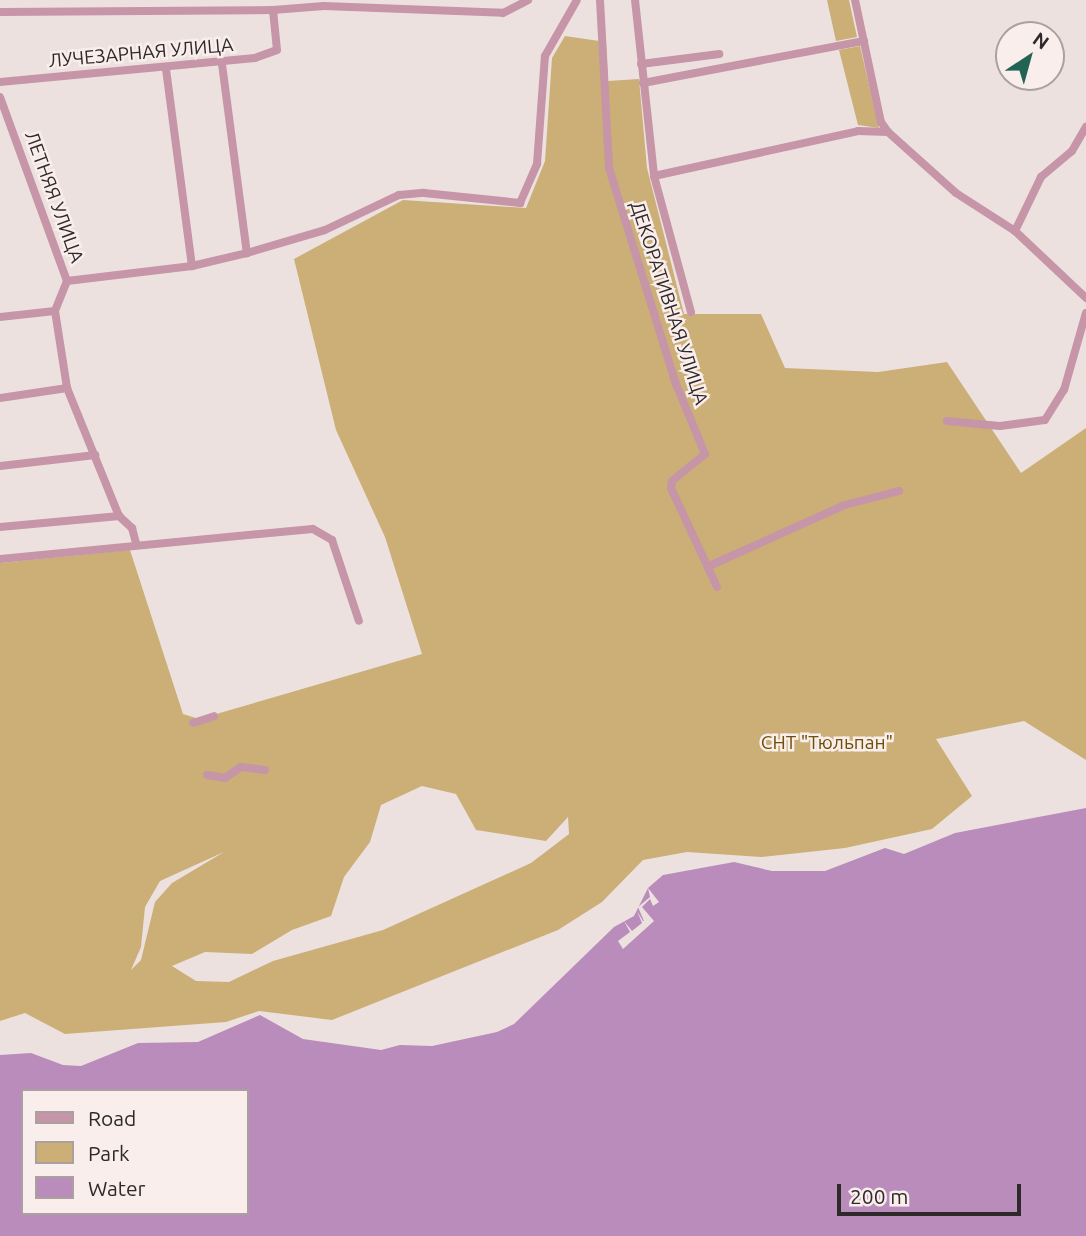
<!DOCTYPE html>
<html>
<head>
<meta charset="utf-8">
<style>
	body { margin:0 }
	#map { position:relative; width:1086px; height:1236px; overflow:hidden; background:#ede1e0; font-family:Ubuntu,sans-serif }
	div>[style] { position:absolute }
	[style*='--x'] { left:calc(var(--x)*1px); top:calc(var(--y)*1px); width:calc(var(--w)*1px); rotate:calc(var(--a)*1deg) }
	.green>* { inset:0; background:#cbaf77 }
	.water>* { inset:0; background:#b98cbb }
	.pier>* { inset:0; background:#ede1e0 }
	.minor>* { height:8px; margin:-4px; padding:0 4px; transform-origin:4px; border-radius:4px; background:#c695a7 }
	span { translate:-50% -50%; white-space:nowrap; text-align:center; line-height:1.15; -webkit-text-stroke:5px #faeeed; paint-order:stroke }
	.street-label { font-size:19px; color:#2f2a2a }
	.park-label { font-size:19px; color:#6d5004 }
	.legend { position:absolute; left:21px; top:1089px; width:228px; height:126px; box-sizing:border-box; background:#faeeed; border:2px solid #a9a09f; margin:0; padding:9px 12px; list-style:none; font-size:21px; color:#2f2a2a }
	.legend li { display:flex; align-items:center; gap:14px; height:35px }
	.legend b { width:35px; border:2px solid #a9a09f }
	.north { position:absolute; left:995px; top:21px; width:70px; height:70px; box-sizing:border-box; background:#faeeed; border:2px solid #a9a09f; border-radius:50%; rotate:36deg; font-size:19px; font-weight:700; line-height:28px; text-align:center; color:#2f2a2a }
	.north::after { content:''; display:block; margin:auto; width:24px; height:32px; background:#216453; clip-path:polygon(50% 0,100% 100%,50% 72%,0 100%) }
	.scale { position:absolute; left:837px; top:1184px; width:184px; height:32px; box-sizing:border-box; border:4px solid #2f2a2a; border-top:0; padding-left:9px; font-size:21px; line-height:24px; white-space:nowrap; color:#2f2a2a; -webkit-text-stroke:5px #faeeed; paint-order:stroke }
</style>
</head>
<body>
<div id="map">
	<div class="green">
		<div style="clip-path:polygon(827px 0,849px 0,857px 37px,836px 41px)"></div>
		<div style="clip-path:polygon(evenodd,565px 36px,606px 42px,608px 81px,639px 79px,647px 168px,684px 314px,761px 314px,785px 368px,878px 372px,947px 362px,1021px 473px,1086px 428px,1086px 760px,1024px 721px,936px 739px,972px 796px,932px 829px,845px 848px,761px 857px,687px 852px,643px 860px,602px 902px,558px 930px,332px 1020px,259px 1011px,226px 1022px,65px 1034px,25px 1013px,0 1021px,0 563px,130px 550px,183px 714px,199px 719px,422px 654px,385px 537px,336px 430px,294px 259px,403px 200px,526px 208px,545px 161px,552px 58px,565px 36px,422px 786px,456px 794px,476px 830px,546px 841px,568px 817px,569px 834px,531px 863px,383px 930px,273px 961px,229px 982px,196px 981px,172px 966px,205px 952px,252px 954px,292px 930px,331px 916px,344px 877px,370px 842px,381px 805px,422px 786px,565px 36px,224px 852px,172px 883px,155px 902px,141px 960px,131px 970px,141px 947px,145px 907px,160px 881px,224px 852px)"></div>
		<div style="clip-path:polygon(860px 46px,879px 128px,858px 125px,839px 50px)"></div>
	</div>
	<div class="water">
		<div style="clip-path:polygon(evenodd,1086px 808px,1086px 1236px,0 1236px,0 1055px,31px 1053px,63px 1065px,81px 1066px,138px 1043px,198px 1042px,260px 1015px,303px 1039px,381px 1050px,400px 1045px,432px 1046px,497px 1032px,514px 1024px,614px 927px,634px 916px,648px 888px,663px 875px,734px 862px,772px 871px,825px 871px,885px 848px,904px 854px,955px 833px,1086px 808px,23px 1091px,247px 1091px,247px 1213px,23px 1213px,23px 1091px)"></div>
	</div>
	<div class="pier">
		<div style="clip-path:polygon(648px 888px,659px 902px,653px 906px,650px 899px,642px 907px,654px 921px,623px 949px,618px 941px,630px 932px,624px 921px,632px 931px,642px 923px,637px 911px,643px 921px,644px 921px,638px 907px,650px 897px)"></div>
	</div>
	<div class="minor">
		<div style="--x:600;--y:0;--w:168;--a:86.9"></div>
		<div style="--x:609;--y:168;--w:226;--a:72.8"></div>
		<div style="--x:676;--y:384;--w:76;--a:67.5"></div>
		<div style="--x:705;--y:454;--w:43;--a:140.7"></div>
		<div style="--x:672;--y:481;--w:7;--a:98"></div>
		<div style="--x:671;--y:488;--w:109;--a:65.1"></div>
		<div style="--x:635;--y:0;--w:177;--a:83.8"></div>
		<div style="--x:654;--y:176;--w:141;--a:74.8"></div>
		<div style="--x:855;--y:0;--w:125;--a:78"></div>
		<div style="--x:881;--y:122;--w:12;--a:55"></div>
		<div style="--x:888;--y:132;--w:91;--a:41.9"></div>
		<div style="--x:956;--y:193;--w:70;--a:32.8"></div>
		<div style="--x:1015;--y:231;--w:98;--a:43.3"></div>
		<div style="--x:0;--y:12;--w:273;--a:-0.4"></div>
		<div style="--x:222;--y:64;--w:191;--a:82.5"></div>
		<div style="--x:641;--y:64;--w:79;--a:-7.3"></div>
		<div style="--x:166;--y:69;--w:199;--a:82.5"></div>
		<div style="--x:0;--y:82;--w:256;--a:-5.4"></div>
		<div style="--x:255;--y:58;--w:23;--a:-20"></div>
		<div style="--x:277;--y:50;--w:40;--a:-95.7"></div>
		<div style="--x:273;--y:10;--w:51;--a:-4.5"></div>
		<div style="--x:324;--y:6;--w:179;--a:2.2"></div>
		<div style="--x:503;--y:13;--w:28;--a:-27"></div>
		<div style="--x:643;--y:83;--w:225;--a:-10.8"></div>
		<div style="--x:0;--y:97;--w:196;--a:70"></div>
		<div style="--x:67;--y:281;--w:32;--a:112"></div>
		<div style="--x:55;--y:311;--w:78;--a:81.1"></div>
		<div style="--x:67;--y:388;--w:138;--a:67.9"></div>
		<div style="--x:119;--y:516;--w:18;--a:43"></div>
		<div style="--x:132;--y:528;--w:16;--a:75"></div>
		<div style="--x:654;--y:176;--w:209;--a:-12.4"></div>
		<div style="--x:858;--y:131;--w:30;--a:2"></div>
		<div style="--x:1015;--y:231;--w:60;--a:-64.3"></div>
		<div style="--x:1041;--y:177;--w:40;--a:-40"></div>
		<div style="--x:1072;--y:151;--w:28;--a:-60"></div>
		<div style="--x:67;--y:281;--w:126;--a:-6.8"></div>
		<div style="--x:192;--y:266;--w:57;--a:-13.3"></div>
		<div style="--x:247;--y:253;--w:81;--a:-16.4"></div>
		<div style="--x:325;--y:230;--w:82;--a:-25.3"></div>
		<div style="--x:399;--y:195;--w:25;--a:-5"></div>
		<div style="--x:424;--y:193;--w:97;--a:5.9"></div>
		<div style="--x:520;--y:203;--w:43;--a:-66.4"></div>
		<div style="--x:537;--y:164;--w:108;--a:-85.8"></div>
		<div style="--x:545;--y:56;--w:64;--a:-60.3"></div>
		<div style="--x:0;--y:317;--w:55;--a:-6.2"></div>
		<div style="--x:0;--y:398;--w:68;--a:-8.5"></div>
		<div style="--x:947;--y:421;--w:53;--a:5.4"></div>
		<div style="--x:1000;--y:426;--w:45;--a:-7.6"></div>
		<div style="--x:1045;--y:420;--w:36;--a:-58"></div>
		<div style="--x:1064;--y:390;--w:80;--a:-74.1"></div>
		<div style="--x:0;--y:466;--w:96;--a:-6.6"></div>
		<div style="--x:0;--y:527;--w:120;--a:-5.3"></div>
		<div style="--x:0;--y:559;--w:314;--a:-5.5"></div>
		<div style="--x:313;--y:529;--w:22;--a:30"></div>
		<div style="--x:332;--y:540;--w:85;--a:71.6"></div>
		<div style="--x:709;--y:566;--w:149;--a:-24.2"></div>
		<div style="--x:845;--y:505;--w:56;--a:-14.5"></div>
		<div style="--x:193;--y:723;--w:22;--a:-18"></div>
		<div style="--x:207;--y:775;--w:18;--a:9"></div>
		<div style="--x:225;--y:778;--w:19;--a:-35"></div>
		<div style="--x:241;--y:767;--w:24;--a:7"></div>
	</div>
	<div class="street-label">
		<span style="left:141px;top:53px;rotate:-5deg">ЛУЧЕЗАРНАЯ УЛИЦА</span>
		<span style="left:54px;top:197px;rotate:70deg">ЛЕТНЯЯ УЛИЦА</span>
		<span style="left:669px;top:303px;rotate:72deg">ДЕКОРАТИВНАЯ УЛИЦА</span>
	</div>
	<div class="park-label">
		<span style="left:827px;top:743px">СНТ "Тюльпан"</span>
	</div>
	<ul class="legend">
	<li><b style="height:9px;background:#c695a7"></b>Road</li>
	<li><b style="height:19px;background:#cbaf77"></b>Park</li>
	<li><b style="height:19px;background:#b98cbb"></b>Water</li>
	</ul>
	<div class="north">N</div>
	<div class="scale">200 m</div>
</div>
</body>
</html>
